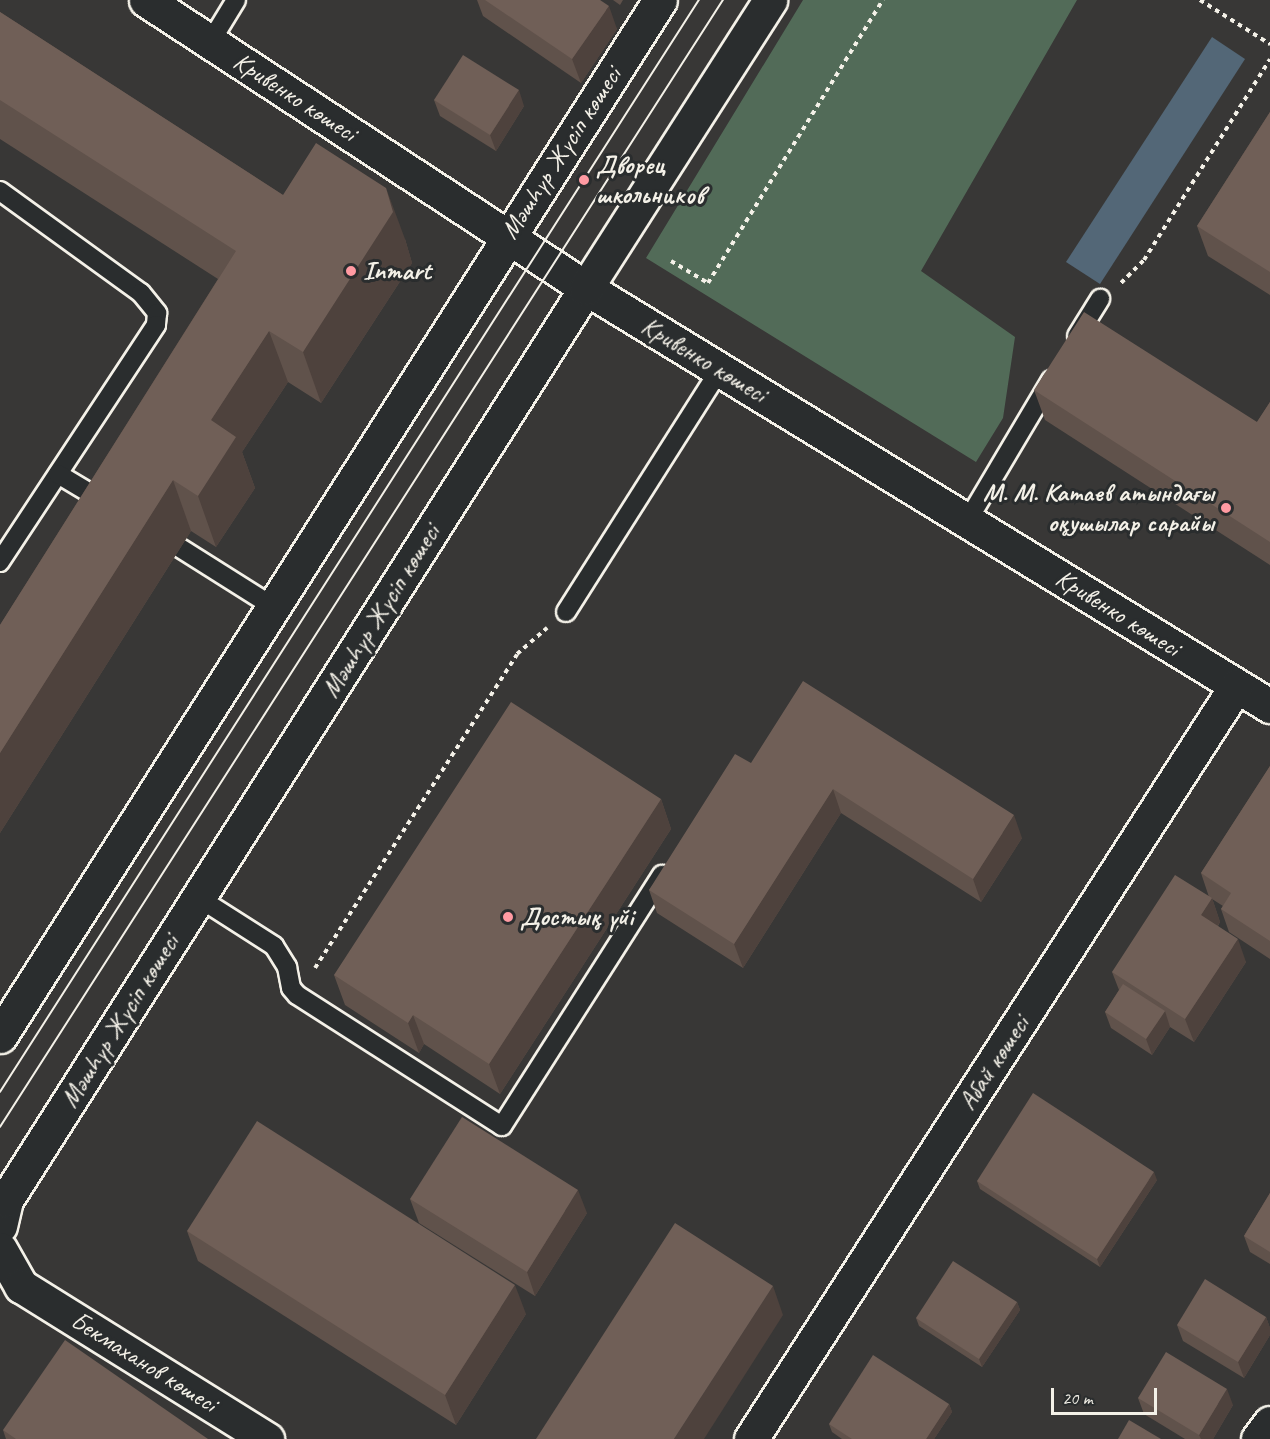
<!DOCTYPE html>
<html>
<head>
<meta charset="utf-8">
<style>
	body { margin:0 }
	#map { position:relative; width:1270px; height:1439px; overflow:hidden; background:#383736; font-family:Caveat,sans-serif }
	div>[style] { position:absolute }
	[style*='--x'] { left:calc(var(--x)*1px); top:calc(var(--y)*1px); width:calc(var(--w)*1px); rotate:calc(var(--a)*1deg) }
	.green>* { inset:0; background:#526b58 }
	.water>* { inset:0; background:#536777 }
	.path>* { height:4px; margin-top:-2px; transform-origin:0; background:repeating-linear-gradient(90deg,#f4f1e8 0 4.5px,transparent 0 9px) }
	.roads { filter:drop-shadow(2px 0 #f4f1e8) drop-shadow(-2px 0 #f4f1e8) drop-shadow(0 2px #f4f1e8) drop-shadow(0 -2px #f4f1e8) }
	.service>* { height:18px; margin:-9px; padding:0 9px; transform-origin:9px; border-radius:9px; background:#2a2d2e }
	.minor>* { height:33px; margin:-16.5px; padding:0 16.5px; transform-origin:16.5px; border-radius:16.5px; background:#2a2d2e }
	.tertiary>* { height:33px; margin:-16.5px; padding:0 16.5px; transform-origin:16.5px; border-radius:16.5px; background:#2a2d2e }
	.tram>* { height:1.5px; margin:-0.75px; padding:0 0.75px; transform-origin:0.75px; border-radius:0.75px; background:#f4f1e8 }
	.wall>* { inset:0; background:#60524b }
	.shaded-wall>* { inset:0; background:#4e423d }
	.building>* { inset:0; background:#705f57 }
	.dots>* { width:16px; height:16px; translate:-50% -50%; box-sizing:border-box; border:3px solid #2a2d2e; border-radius:50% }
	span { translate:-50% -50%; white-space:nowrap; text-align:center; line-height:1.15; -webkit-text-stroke:6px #2a2d2e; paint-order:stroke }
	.street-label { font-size:26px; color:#f4f1e8 }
	.poi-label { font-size:26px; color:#f4f1e8; font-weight:700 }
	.left { translate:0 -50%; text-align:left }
	.right { translate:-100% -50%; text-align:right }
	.scale { position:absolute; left:1051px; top:1388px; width:106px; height:27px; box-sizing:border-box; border:3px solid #f4f1e8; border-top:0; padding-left:8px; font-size:18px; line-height:21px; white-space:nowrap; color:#f4f1e8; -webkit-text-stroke:4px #2a2d2e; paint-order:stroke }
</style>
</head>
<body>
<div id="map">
	<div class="green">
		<div style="clip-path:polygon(803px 0,1077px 0,921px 271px,1015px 337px,1003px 418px,976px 462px,646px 258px)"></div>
	</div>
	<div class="water">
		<div style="clip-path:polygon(1212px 37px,1245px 59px,1100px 284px,1066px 262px)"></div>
	</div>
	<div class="path">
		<div style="--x:1200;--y:0;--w:83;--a:32.2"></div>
		<div style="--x:671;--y:261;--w:43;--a:30.7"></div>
		<div style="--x:708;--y:283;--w:333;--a:-58.3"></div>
		<div style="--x:1121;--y:283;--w:33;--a:-45"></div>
		<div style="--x:1144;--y:260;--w:237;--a:-57.9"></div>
		<div style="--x:315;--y:968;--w:373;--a:-57.2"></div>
		<div style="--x:517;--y:654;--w:40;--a:-41"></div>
	</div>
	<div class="roads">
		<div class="service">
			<div style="--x:211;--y:41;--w:48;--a:-58.6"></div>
			<div style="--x:0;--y:191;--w:174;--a:35.9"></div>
			<div style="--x:141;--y:293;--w:26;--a:51"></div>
			<div style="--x:157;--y:313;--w:12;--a:95"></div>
			<div style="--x:156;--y:325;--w:284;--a:123.4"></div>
			<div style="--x:1077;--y:336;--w:44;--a:-58.1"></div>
			<div style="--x:58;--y:474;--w:55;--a:30.8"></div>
			<div style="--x:968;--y:520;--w:163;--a:-59.3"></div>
			<div style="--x:180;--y:548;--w:109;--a:32.2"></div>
			<div style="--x:566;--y:612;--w:288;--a:-57.6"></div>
			<div style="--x:199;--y:898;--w:89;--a:32.6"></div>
			<div style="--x:274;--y:946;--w:25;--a:58"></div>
			<div style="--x:287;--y:967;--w:21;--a:79"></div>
			<div style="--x:291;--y:988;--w:9;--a:49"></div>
			<div style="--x:297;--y:995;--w:243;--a:32.6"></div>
			<div style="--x:502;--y:1126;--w:298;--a:-57.5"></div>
		</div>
		<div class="minor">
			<div style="--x:0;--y:1226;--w:27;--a:-77"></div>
			<div style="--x:6;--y:1200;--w:1081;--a:-57.55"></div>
			<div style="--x:0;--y:1249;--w:43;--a:60.4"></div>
			<div style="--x:21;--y:1286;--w:290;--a:31.9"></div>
			<div style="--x:1258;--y:1439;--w:20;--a:-53"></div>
		</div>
		<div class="tertiary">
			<div style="--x:146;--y:0;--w:526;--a:33.21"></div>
			<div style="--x:586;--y:288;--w:802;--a:31.43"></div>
			<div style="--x:586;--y:288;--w:342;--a:-57.4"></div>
			<div style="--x:0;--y:1036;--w:1228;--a:-57.5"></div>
			<div style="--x:751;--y:1439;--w:896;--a:-57.21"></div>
		</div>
	</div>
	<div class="tram">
		<div style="--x:0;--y:1092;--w:1297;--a:-57.38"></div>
		<div style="--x:0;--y:1127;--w:1339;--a:-57.32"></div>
	</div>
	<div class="wall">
		<div style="clip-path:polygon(477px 0,600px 0,617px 29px,581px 83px,483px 16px)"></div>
		<div style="clip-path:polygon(613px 0,623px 0,620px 5px)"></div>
		<div style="clip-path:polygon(0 12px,283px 195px,405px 239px,412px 263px,321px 403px,288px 382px,242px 452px,255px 488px,216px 547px,191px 531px,0 833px,0 625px,218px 279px,0 139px)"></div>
		<div style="clip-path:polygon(434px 100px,524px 106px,496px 151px,440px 116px)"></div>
		<div style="clip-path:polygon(1270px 112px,1270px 295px,1208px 256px,1197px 226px)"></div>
		<div style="clip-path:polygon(1034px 390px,1257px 422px,1270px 402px,1270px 565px,1045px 420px)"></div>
		<div style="clip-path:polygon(751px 763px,1022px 838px,981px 902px,841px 813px,743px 968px,657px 913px,649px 890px)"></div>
		<div style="clip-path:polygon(1270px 766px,1270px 959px,1229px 932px,1221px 909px,1223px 906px,1209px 897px,1201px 873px)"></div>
		<div style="clip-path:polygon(661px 799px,671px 829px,500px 1094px,424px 1044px,419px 1053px,345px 1005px,334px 975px)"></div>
		<div style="clip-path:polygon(1212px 898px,1220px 922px,1218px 926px,1246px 962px,1194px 1042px,1170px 1027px,1152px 1055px,1111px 1028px,1105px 1012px,1119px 990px,1112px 972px)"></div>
		<div style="clip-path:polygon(1157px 1180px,1100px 1267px,980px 1189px,977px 1181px)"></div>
		<div style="clip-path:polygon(1270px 1193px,1270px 1264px,1250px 1252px,1244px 1236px)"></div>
		<div style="clip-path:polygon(410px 1199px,587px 1213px,535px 1296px,419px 1223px)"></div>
		<div style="clip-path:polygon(187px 1231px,526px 1314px,456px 1425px,198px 1261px)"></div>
		<div style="clip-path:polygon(1017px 1302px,1020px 1310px,982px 1367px,919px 1326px,916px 1318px)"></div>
		<div style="clip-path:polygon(1266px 1317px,1270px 1328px,1270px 1335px,1244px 1378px,1183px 1341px,1177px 1325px)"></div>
		<div style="clip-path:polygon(1138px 1398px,1233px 1405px,1213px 1439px,1185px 1439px,1144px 1414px)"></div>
		<div style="clip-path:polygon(949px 1404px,952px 1412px,934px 1439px,842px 1439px,832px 1432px,829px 1424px)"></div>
		<div style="clip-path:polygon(3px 1430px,208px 1439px,6px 1439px)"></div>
	</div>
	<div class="shaded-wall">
		<div style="clip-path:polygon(609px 6px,617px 29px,581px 83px,572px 59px)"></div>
		<div style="clip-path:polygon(519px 90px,524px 106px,496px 151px,490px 135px)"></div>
		<div style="clip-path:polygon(386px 188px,405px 239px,412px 263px,321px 403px,303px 352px)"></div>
		<div style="clip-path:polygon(269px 331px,288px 382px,242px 452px,255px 488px,216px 547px,198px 496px,211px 420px)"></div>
		<div style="clip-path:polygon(173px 480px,191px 531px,0 833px,0 753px)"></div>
		<div style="clip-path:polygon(833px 789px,841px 813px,743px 968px,734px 944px)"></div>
		<div style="clip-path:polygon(661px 799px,671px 829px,500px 1094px,489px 1064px)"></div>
		<div style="clip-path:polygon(1014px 815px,1022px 838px,981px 902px,973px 879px)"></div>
		<div style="clip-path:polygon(1212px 898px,1220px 922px,1209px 938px,1201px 915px)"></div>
		<div style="clip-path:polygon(1238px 939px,1246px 962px,1194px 1042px,1185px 1019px)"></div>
		<div style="clip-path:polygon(1165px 1011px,1170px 1027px,1152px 1055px,1146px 1039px)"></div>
		<div style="clip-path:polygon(413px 1015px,424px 1044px,419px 1053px,408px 1023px)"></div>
		<div style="clip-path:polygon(1154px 1172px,1157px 1180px,1100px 1267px,1097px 1259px)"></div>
		<div style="clip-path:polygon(578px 1190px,587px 1213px,535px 1296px,527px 1272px)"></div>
		<div style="clip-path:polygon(515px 1285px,526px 1314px,456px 1425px,445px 1395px)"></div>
		<div style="clip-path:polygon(773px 1286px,783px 1315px,704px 1439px,674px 1439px)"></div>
		<div style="clip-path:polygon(1017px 1302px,1020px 1310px,982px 1367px,979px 1359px)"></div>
		<div style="clip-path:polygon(1266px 1317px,1270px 1328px,1270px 1335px,1244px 1378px,1238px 1362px)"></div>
		<div style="clip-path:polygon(1227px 1389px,1233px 1405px,1213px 1439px,1201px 1439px,1199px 1435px)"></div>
		<div style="clip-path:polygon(949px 1404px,952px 1412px,934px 1439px,926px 1439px)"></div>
	</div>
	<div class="building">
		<div style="clip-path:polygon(485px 0,600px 0,609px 6px,572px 59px)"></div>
		<div style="clip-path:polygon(0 12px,283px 195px,316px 143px,386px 188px,393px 212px,303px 352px,269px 331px,211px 420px,236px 437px,198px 496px,173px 480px,0 753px,0 625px,236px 251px,0 100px)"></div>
		<div style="clip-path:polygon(463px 55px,519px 90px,490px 135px,434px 100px)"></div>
		<div style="clip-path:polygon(1270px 112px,1270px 272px,1197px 226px)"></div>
		<div style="clip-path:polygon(1084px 312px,1257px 422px,1270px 402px,1270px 542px,1034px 390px)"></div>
		<div style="clip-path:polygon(803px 681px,1014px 815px,973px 879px,833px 789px,734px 944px,649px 890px,735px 754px,751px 763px)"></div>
		<div style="clip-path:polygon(511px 702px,661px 799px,489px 1064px,413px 1015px,408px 1023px,334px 975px)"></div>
		<div style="clip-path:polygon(1270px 766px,1270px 941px,1221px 909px,1231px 893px,1201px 873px)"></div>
		<div style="clip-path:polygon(1175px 875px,1212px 898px,1201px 915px,1238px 939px,1185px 1019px,1112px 972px)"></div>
		<div style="clip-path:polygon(1123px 984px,1165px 1011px,1146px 1039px,1105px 1012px)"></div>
		<div style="clip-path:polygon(1033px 1093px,1154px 1172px,1097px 1259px,977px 1181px)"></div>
		<div style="clip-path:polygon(462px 1117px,578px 1190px,527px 1272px,410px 1199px)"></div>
		<div style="clip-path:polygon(257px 1121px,515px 1285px,445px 1395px,187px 1231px)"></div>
		<div style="clip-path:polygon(1270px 1193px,1270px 1252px,1244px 1236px)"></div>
		<div style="clip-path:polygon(675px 1223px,773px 1286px,674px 1439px,536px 1439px)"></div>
		<div style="clip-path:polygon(953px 1261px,1017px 1302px,979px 1359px,916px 1318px)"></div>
		<div style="clip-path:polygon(1205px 1279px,1266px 1317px,1238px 1362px,1177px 1325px)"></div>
		<div style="clip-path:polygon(65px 1340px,208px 1439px,16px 1439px,3px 1430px)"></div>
		<div style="clip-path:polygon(1166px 1352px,1227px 1389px,1199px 1435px,1138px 1398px)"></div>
		<div style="clip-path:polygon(873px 1355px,949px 1404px,926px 1439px,852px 1439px,829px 1424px)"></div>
		<div style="clip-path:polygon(1129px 1420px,1161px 1439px,1118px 1439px)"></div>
	</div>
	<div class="dots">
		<div style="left:584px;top:180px;background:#ff9aa2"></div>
		<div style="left:351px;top:271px;background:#ff9aa2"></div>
		<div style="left:1226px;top:508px;background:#ff9aa2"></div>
		<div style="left:508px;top:917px;background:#ff9aa2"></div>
	</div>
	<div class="street-label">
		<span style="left:295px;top:97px;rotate:33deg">Кривенко көшесі</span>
		<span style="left:561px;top:153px;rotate:-57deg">Мәшһүр Жүсіп көшесі</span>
		<span style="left:704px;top:360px;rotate:31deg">Кривенко көшесі</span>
		<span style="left:381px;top:611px;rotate:-58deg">Мәшһүр Жүсіп көшесі</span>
		<span style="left:1118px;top:613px;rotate:32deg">Кривенко көшесі</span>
		<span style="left:120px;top:1021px;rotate:-58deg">Мәшһүр Жүсіп көшесі</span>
		<span style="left:994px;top:1063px;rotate:-57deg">Абай көшесі</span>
		<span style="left:144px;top:1362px;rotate:32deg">Бекмаханов көшесі</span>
	</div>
	<div class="poi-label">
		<span class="left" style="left:596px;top:180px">Дворец<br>школьников</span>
		<span class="left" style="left:363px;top:271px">Inmart</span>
		<span class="right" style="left:1214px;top:508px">М. М. Катаев атындағы<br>оқушылар сарайы</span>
		<span class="left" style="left:520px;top:917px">Достық үйі</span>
	</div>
	<div class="scale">20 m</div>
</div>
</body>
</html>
